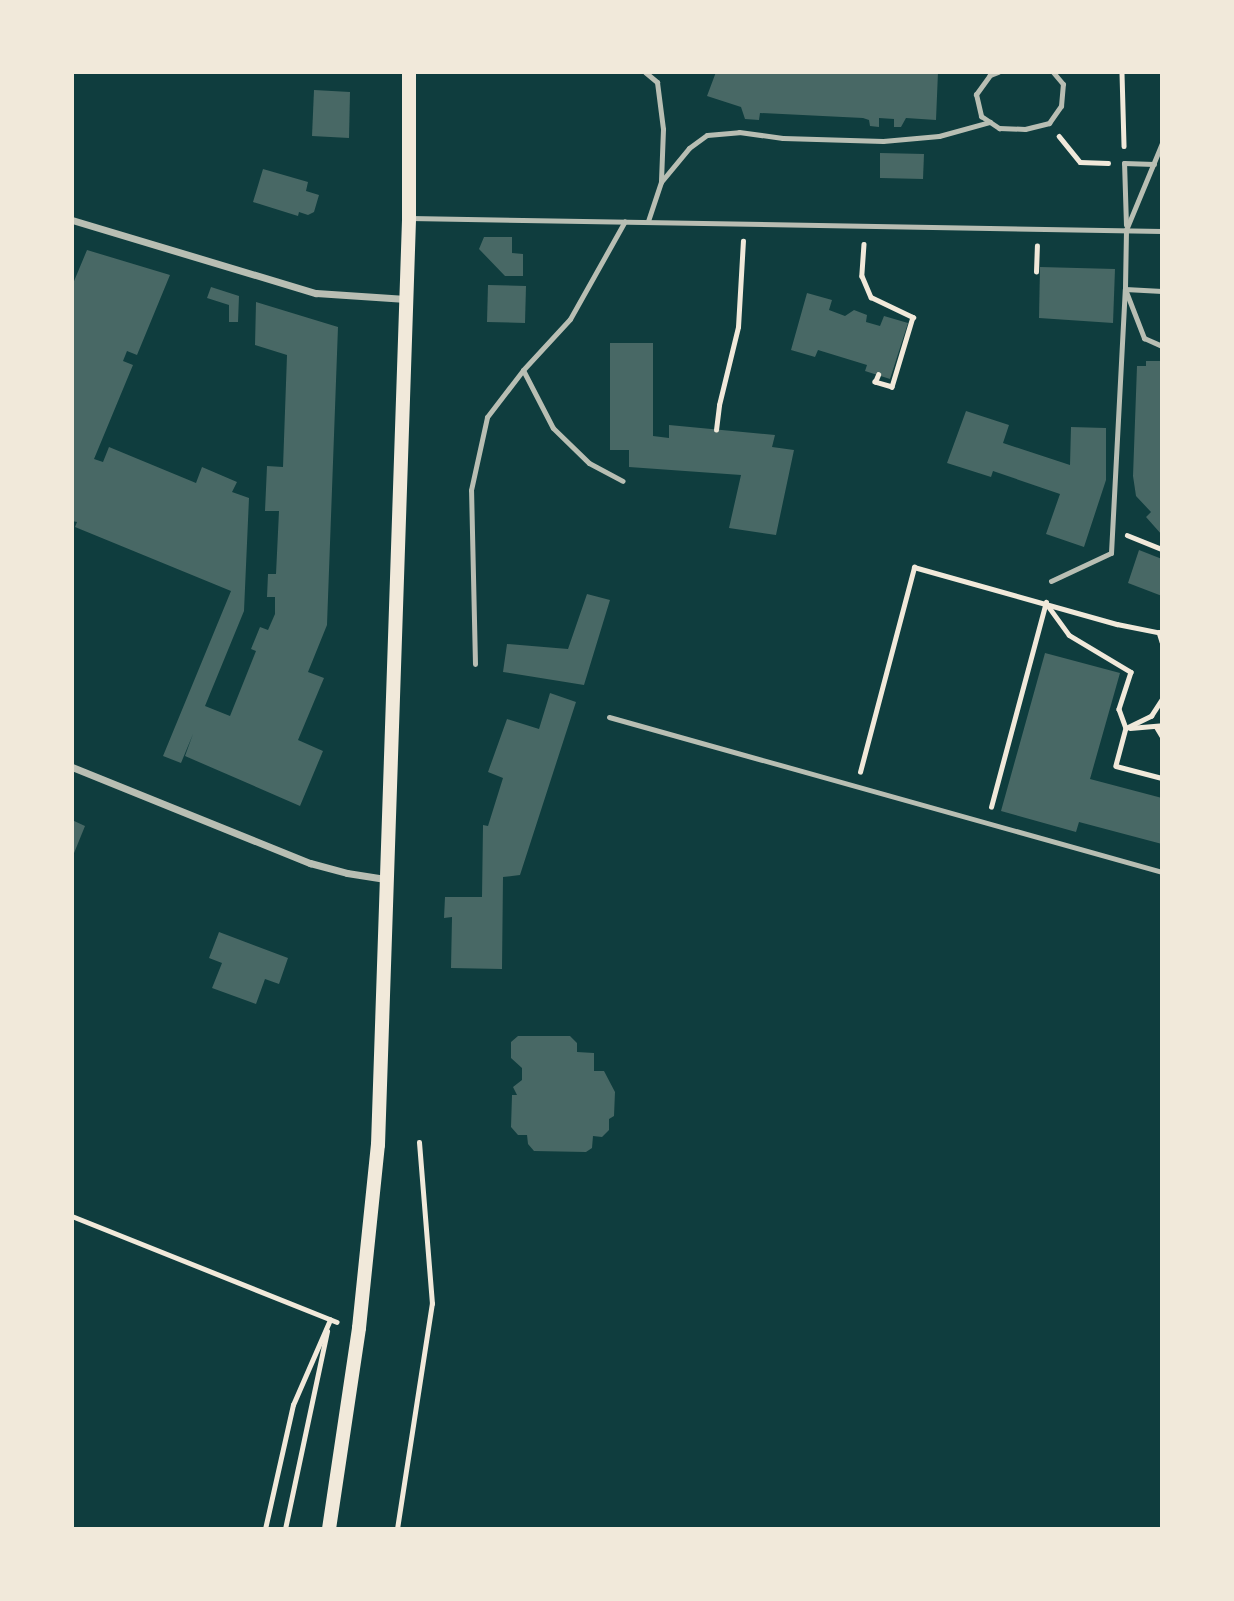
<!DOCTYPE html>
<html>
<head>
<meta charset="utf-8">
<style>
	body { margin:0 }
	#map { position:relative; width:1234px; height:1601px; overflow:hidden; background:#0f3d3e; font-family:"Roboto Condensed",sans-serif }
	div>[style] { position:absolute }
	[style*='--x'] { left:calc(var(--x)*1px); top:calc(var(--y)*1px); width:calc(var(--w)*1px); rotate:calc(var(--a)*1deg) }
	.building>* { inset:0; background:#486865 }
	.path>* { height:4.5px; margin:-2.25px; padding:0 2.25px; transform-origin:2.25px; border-radius:2.25px; background:#f1e9da }
	.service>* { height:5px; margin:-2.5px; padding:0 2.5px; transform-origin:2.5px; border-radius:2.5px; background:#b8beb3 }
	.minor>* { height:7px; margin:-3.5px; padding:0 3.5px; transform-origin:3.5px; border-radius:3.5px; background:#b8beb3 }
	.secondary>* { height:14px; margin:-7px; padding:0 7px; transform-origin:7px; border-radius:7px; background:#f1e9da }
	span { translate:-50% -50%; white-space:nowrap; text-align:center; line-height:1.15; -webkit-text-stroke:7px #f1e9da; paint-order:stroke }
	.frame { position:absolute; inset:0; border:74px solid #f1e9da; pointer-events:none }
</style>
</head>
<body>
<div id="map">
	<div class="building">
		<div style="clip-path:polygon(716px 72px,938px 72px,936px 120px,906px 118px,901px 127px,894px 127px,894px 119px,879px 118px,879px 127px,870px 126px,869px 120px,863px 118px,760px 113px,759px 120px,745px 119px,741px 107px,707px 96px)"></div>
		<div style="clip-path:polygon(314px 90px,350px 92px,349px 138px,312px 136px)"></div>
		<div style="clip-path:polygon(880px 153px,924px 154px,923px 179px,880px 178px)"></div>
		<div style="clip-path:polygon(263px 169px,308px 182px,306px 191px,319px 195px,314px 212px,308px 215px,299px 212px,298px 216px,253px 202px)"></div>
		<div style="clip-path:polygon(484px 237px,512px 237px,512px 253px,523px 254px,523px 276px,505px 276px,479px 249px)"></div>
		<div style="clip-path:polygon(87px 250px,170px 275px,137px 355px,127px 351px,123px 361px,133px 365px,94px 459px,103px 462px,109px 447px,196px 483px,202px 467px,237px 482px,232px 492px,249px 498px,244px 611px,205px 706px,230px 716px,256px 651px,251px 649px,260px 627px,268px 630px,275px 614px,275px 597px,267px 597px,268px 574px,276px 574px,279px 511px,265px 511px,267px 466px,283px 467px,287px 355px,255px 345px,256px 302px,338px 327px,327px 625px,308px 672px,324px 678px,298px 740px,323px 751px,300px 806px,185px 756px,193px 734px,181px 763px,163px 756px,231px 591px,75px 527px,77px 522px,72px 521px,72px 286px)"></div>
		<div style="clip-path:polygon(1040px 267px,1115px 269px,1113px 323px,1039px 318px)"></div>
		<div style="clip-path:polygon(488px 285px,526px 286px,525px 323px,487px 322px)"></div>
		<div style="clip-path:polygon(211px 287px,239px 296px,238px 322px,229px 322px,229px 305px,207px 298px)"></div>
		<div style="clip-path:polygon(807px 293px,832px 300px,829px 310px,845px 316px,854px 310px,867px 315px,866px 322px,880px 326px,884px 316px,908px 323px,890px 379px,865px 371px,867px 365px,818px 350px,815px 357px,791px 350px)"></div>
		<div style="clip-path:polygon(610px 343px,653px 343px,653px 436px,669px 438px,669px 425px,775px 435px,772px 447px,794px 450px,776px 535px,729px 528px,741px 475px,629px 467px,629px 450px,610px 450px)"></div>
		<div style="clip-path:polygon(1146px 361px,1162px 361px,1162px 535px,1146px 517px,1151px 512px,1136px 496px,1133px 476px,1137px 366px,1146px 366px)"></div>
		<div style="clip-path:polygon(966px 411px,1009px 425px,1003px 443px,1070px 465px,1071px 427px,1106px 428px,1106px 480px,1084px 547px,1046px 534px,1060px 494px,993px 471px,991px 477px,947px 463px)"></div>
		<div style="clip-path:polygon(1139px 550px,1162px 559px,1162px 596px,1128px 583px)"></div>
		<div style="clip-path:polygon(587px 594px,610px 600px,584px 685px,503px 672px,507px 644px,568px 649px)"></div>
		<div style="clip-path:polygon(1045px 653px,1120px 673px,1090px 779px,1162px 798px,1162px 844px,1079px 822px,1076px 832px,1001px 811px)"></div>
		<div style="clip-path:polygon(550px 693px,576px 702px,520px 875px,503px 877px,502px 969px,451px 968px,452px 917px,444px 918px,445px 897px,482px 897px,483px 825px,488px 826px,503px 778px,488px 772px,507px 719px,539px 729px)"></div>
		<div style="clip-path:polygon(72px 820px,85px 826px,72px 858px)"></div>
		<div style="clip-path:polygon(219px 932px,288px 958px,279px 984px,265px 979px,256px 1004px,212px 988px,222px 963px,209px 958px)"></div>
		<div style="clip-path:polygon(518px 1036px,570px 1036px,577px 1043px,577px 1052px,594px 1053px,594px 1071px,604px 1071px,615px 1092px,614px 1116px,609px 1119px,609px 1130px,602px 1137px,593px 1136px,592px 1148px,586px 1152px,534px 1151px,528px 1144px,527px 1135px,518px 1135px,511px 1127px,512px 1095px,517px 1095px,513px 1087px,522px 1080px,522px 1068px,511px 1058px,511px 1042px)"></div>
	</div>
	<div class="path">
		<div style="--x:1122;--y:73;--w:73;--a:88.4"></div>
		<div style="--x:1059;--y:136;--w:33;--a:51"></div>
		<div style="--x:1080;--y:162;--w:28;--a:2"></div>
		<div style="--x:864;--y:244;--w:32;--a:94"></div>
		<div style="--x:862;--y:276;--w:23;--a:67"></div>
		<div style="--x:871;--y:297;--w:47;--a:25.5"></div>
		<div style="--x:913;--y:317;--w:73;--a:106.7"></div>
		<div style="--x:892;--y:387;--w:18;--a:-164"></div>
		<div style="--x:875;--y:382;--w:8;--a:-67"></div>
		<div style="--x:1036;--y:272;--w:26;--a:-88"></div>
		<div style="--x:716;--y:430;--w:25;--a:-83"></div>
		<div style="--x:719;--y:405;--w:80;--a:-76.3"></div>
		<div style="--x:738;--y:327;--w:86;--a:-86.7"></div>
		<div style="--x:1127;--y:535;--w:38;--a:22"></div>
		<div style="--x:1046;--y:603;--w:39;--a:54"></div>
		<div style="--x:1069;--y:635;--w:72;--a:30.8"></div>
		<div style="--x:1131;--y:672;--w:39;--a:108"></div>
		<div style="--x:1119;--y:709;--w:20;--a:70"></div>
		<div style="--x:1126;--y:728;--w:39;--a:105"></div>
		<div style="--x:1116;--y:766;--w:48;--a:14.6"></div>
		<div style="--x:1159;--y:632;--w:10;--a:73"></div>
		<div style="--x:1156;--y:726;--w:12;--a:59"></div>
		<div style="--x:1126;--y:728;--w:28;--a:-26"></div>
		<div style="--x:1151;--y:716;--w:20;--a:-57"></div>
		<div style="--x:1130;--y:728;--w:32;--a:-5"></div>
		<div style="--x:860;--y:772;--w:212;--a:-75.2"></div>
		<div style="--x:914;--y:567;--w:211;--a:15.7"></div>
		<div style="--x:1117;--y:624;--w:46;--a:11.3"></div>
		<div style="--x:991;--y:807;--w:212;--a:-75"></div>
		<div style="--x:72;--y:1216;--w:285;--a:21.8"></div>
		<div style="--x:265;--y:1529;--w:127;--a:-77.3"></div>
		<div style="--x:293;--y:1405;--w:93;--a:-66.5"></div>
		<div style="--x:285;--y:1529;--w:202;--a:-78"></div>
		<div style="--x:397;--y:1529;--w:228;--a:-81.2"></div>
		<div style="--x:432;--y:1304;--w:162;--a:-94.6"></div>
	</div>
	<div class="service">
		<div style="--x:645;--y:72;--w:16;--a:40"></div>
		<div style="--x:657;--y:82;--w:47;--a:82.7"></div>
		<div style="--x:663;--y:129;--w:53;--a:92.2"></div>
		<div style="--x:661;--y:182;--w:44;--a:-50.5"></div>
		<div style="--x:689;--y:148;--w:22;--a:-36"></div>
		<div style="--x:707;--y:135;--w:32;--a:-5"></div>
		<div style="--x:739;--y:132;--w:44;--a:7.8"></div>
		<div style="--x:783;--y:138;--w:100;--a:1.7"></div>
		<div style="--x:883;--y:141;--w:56;--a:-5.1"></div>
		<div style="--x:939;--y:136;--w:53;--a:-15.4"></div>
		<div style="--x:998;--y:72;--w:9;--a:159"></div>
		<div style="--x:990;--y:75;--w:24;--a:126"></div>
		<div style="--x:976;--y:94;--w:23;--a:77"></div>
		<div style="--x:981;--y:116;--w:22;--a:34"></div>
		<div style="--x:999;--y:128;--w:26;--a:2"></div>
		<div style="--x:1025;--y:129;--w:25;--a:-14"></div>
		<div style="--x:1049;--y:123;--w:21;--a:-55"></div>
		<div style="--x:1061;--y:106;--w:22;--a:-85"></div>
		<div style="--x:1063;--y:84;--w:16;--a:-130"></div>
		<div style="--x:1162;--y:143;--w:94;--a:112.5"></div>
		<div style="--x:1126;--y:230;--w:59;--a:91"></div>
		<div style="--x:1125;--y:289;--w:53;--a:68.8"></div>
		<div style="--x:1144;--y:338;--w:20;--a:24"></div>
		<div style="--x:410;--y:218;--w:752;--a:0.99"></div>
		<div style="--x:648;--y:221;--w:41;--a:-71.6"></div>
		<div style="--x:1126;--y:225;--w:62;--a:-91.8"></div>
		<div style="--x:1124;--y:163;--w:30;--a:2"></div>
		<div style="--x:523;--y:370;--w:65;--a:62.7"></div>
		<div style="--x:553;--y:428;--w:50;--a:44.2"></div>
		<div style="--x:589;--y:463;--w:38;--a:28"></div>
		<div style="--x:1051;--y:581;--w:66;--a:-25"></div>
		<div style="--x:1111;--y:553;--w:264;--a:-87"></div>
		<div style="--x:1125;--y:289;--w:37;--a:3"></div>
		<div style="--x:475;--y:664;--w:174;--a:-91.3"></div>
		<div style="--x:471;--y:490;--w:75;--a:-77.6"></div>
		<div style="--x:487;--y:417;--w:59;--a:-52.5"></div>
		<div style="--x:523;--y:370;--w:69;--a:-47.3"></div>
		<div style="--x:570;--y:319;--w:112;--a:-60.7"></div>
		<div style="--x:609;--y:717;--w:574;--a:15.66"></div>
	</div>
	<div class="minor">
		<div style="--x:72;--y:220;--w:255;--a:16.7"></div>
		<div style="--x:316;--y:293;--w:90;--a:3.8"></div>
		<div style="--x:72;--y:767;--w:257;--a:22"></div>
		<div style="--x:310;--y:863;--w:38;--a:15"></div>
		<div style="--x:347;--y:873;--w:37;--a:9"></div>
	</div>
	<div class="secondary">
		<div style="--x:329;--y:1529;--w:203;--a:-81.5"></div>
		<div style="--x:359;--y:1328;--w:184;--a:-84.1"></div>
		<div style="--x:378;--y:1145;--w:928;--a:-88.08"></div>
		<div style="--x:409;--y:218;--w:146;--a:-90"></div>
	</div>
	<div class="frame"></div>
</div>
</body>
</html>
